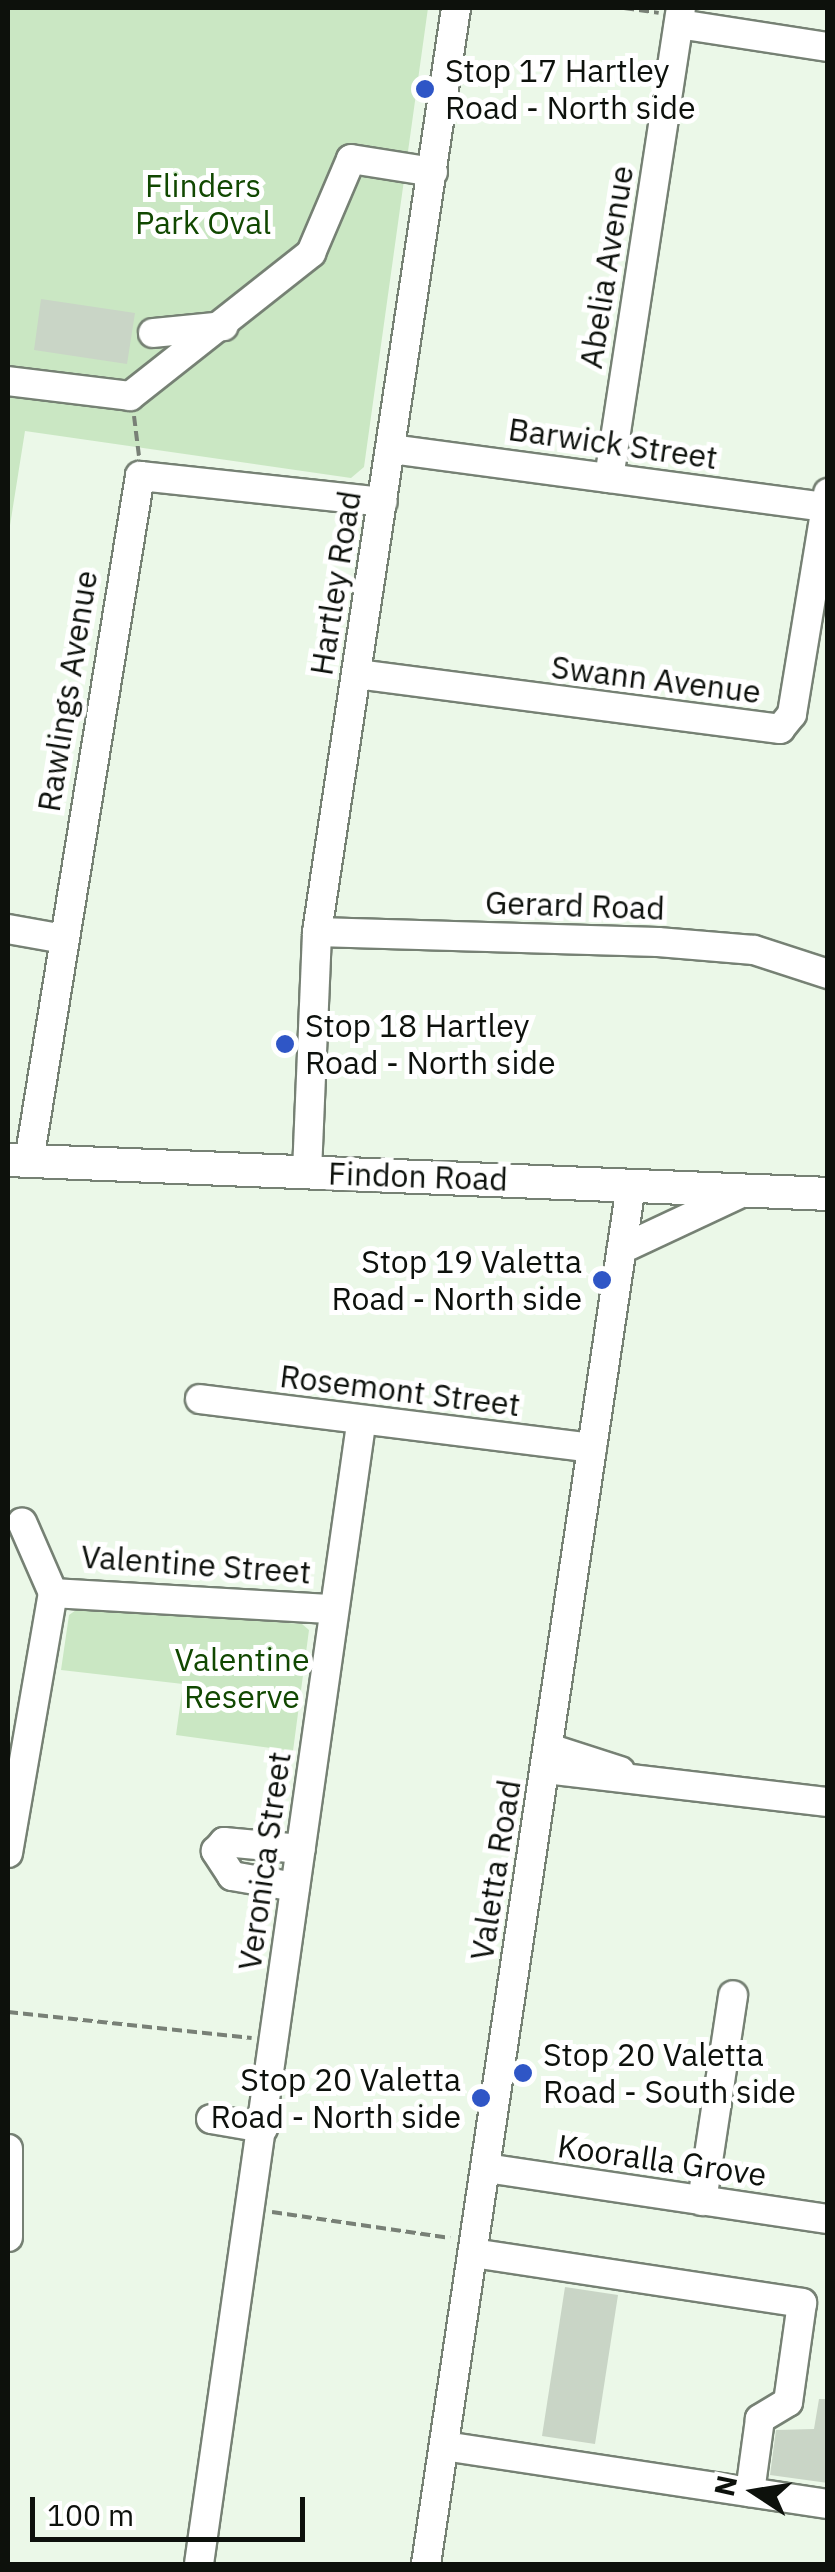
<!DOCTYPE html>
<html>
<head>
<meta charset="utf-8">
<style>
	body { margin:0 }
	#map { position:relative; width:835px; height:2572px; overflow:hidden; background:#ebf8e8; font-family:"IBM Plex Sans",sans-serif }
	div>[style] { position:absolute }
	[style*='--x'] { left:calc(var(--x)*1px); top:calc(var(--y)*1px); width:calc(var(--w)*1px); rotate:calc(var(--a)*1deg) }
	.green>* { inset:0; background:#cae7c3 }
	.building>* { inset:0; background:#c9d5c6 }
	.path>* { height:4px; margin-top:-2px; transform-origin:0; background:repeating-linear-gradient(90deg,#788076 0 10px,transparent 0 15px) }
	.roads { filter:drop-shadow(2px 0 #768174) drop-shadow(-2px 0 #768174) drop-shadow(0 2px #768174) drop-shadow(0 -2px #768174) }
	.minor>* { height:28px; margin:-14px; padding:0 14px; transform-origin:14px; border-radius:14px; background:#fff }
	.major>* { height:32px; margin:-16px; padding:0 16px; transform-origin:16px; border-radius:16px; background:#fff }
	.dots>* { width:28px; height:28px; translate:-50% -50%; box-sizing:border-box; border:5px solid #fff; border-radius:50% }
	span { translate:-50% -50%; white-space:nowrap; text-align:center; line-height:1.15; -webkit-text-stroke:10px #fff; paint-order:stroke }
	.poi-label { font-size:32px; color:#0d110c }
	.left { translate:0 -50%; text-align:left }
	.right { translate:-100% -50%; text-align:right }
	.park-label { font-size:32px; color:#114801 }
	.street-label { font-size:32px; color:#0d110c }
	.frame { position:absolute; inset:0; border:10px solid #0d110c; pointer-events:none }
	.north { position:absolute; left:705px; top:2442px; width:100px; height:100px; -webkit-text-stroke:8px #fff; paint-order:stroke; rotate:282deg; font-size:28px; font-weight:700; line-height:40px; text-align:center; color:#0d110c }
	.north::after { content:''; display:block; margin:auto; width:35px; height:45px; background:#0d110c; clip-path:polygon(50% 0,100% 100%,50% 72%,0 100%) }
	.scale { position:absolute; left:30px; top:2497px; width:275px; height:45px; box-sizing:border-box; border:5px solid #0d110c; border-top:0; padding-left:12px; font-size:30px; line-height:35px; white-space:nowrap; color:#0d110c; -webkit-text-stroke:8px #fff; paint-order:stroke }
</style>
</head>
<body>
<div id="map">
	<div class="green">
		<div style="clip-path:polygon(8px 8px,428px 8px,364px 467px,351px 478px,25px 431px,8px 538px)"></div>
		<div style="clip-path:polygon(79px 1608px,302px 1624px,309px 1630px,293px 1751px,176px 1735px,183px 1684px,61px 1670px,69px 1615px)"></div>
	</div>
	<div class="building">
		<div style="clip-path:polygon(41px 299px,135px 313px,127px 364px,34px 350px)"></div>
		<div style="clip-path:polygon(565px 2287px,618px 2295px,595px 2444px,542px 2436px)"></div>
		<div style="clip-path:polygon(819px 2399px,828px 2399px,828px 2483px,770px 2475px,776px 2430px,814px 2429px)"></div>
	</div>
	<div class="path">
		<div style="--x:557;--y:8;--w:14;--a:0"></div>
		<div style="--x:624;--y:8;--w:35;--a:8"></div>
		<div style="--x:134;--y:416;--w:40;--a:82.9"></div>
		<div style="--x:8;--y:2012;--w:245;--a:6.1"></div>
		<div style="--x:272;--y:2212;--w:180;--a:8.3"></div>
	</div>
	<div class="roads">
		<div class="minor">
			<div style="--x:679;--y:24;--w:151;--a:8.8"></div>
			<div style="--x:153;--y:333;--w:71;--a:-5.6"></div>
			<div style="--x:8;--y:381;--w:123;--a:7"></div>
			<div style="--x:130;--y:396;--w:231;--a:-38.3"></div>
			<div style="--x:311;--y:253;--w:102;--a:-66.9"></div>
			<div style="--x:351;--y:159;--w:83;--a:9"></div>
			<div style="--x:391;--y:449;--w:438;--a:7.6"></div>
			<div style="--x:609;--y:478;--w:475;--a:-81.3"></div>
			<div style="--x:357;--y:674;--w:427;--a:7.4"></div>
			<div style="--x:780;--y:729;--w:19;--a:-51"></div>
			<div style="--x:792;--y:714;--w:224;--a:-80.7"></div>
			<div style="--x:8;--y:929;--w:57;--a:10.1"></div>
			<div style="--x:317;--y:932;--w:341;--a:1.7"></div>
			<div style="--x:658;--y:942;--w:96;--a:4.8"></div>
			<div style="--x:754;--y:950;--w:78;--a:18"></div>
			<div style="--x:29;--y:1161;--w:694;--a:-80.8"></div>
			<div style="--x:140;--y:476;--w:244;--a:6.1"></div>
			<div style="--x:307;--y:1172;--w:240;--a:-87.6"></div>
			<div style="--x:317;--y:932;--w:934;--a:-81.44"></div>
			<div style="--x:622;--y:1249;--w:137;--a:-25.1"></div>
			<div style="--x:200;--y:1399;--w:395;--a:7.1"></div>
			<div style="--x:53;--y:1593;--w:280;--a:3.3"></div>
			<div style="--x:549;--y:1748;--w:75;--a:17.9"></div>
			<div style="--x:546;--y:1769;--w:284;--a:6.7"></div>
			<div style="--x:8;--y:1853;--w:264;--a:-80.2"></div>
			<div style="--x:53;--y:1593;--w:77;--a:-113.6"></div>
			<div style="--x:295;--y:1887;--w:64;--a:-170.1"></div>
			<div style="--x:232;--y:1876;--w:30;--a:-123"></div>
			<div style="--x:216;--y:1851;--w:12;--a:-48"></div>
			<div style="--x:224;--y:1842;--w:77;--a:5.2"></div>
			<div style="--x:211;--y:2119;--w:53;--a:9.8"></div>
			<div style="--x:8;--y:2149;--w:88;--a:90"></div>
			<div style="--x:486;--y:2168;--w:346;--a:8.5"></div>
			<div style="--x:702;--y:2201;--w:208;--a:-81.4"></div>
			<div style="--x:473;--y:2253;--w:333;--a:8.6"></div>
			<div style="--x:802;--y:2303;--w:100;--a:98"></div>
			<div style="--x:788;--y:2402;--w:33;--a:149"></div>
			<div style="--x:760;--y:2419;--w:74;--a:97.8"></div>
			<div style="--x:444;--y:2446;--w:388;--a:8.6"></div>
			<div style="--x:199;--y:2564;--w:1151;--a:-81.91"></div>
			<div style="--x:426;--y:2564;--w:1394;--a:-81.54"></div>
		</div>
		<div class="major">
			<div style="--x:8;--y:1160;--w:821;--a:2.37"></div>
		</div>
	</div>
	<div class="dots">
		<div style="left:425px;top:89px;background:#2f56c6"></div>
		<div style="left:285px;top:1044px;background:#2f56c6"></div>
		<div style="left:602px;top:1280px;background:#2f56c6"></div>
		<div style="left:523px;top:2073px;background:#2f56c6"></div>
		<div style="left:481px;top:2098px;background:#2f56c6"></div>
	</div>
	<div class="poi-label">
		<span class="left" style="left:445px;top:89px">Stop 17 Hartley<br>Road - North side</span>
		<span class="left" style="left:305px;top:1044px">Stop 18 Hartley<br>Road - North side</span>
		<span class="right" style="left:582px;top:1280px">Stop 19 Valetta<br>Road - North side</span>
		<span class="left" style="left:543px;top:2073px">Stop 20 Valetta<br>Road - South side</span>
		<span class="right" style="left:461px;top:2098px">Stop 20 Valetta<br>Road - North side</span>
	</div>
	<div class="park-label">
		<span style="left:203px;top:204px">Flinders<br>Park Oval</span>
		<span style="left:242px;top:1678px">Valentine<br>Reserve</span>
	</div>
	<div class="street-label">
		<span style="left:606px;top:267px;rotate:-81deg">Abelia Avenue</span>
		<span style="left:613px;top:443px;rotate:8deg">Barwick Street</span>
		<span style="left:335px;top:583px;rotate:-81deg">Hartley Road</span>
		<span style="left:656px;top:679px;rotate:7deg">Swann Avenue</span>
		<span style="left:67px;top:691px;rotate:-81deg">Rawlings Avenue</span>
		<span style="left:575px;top:905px;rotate:2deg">Gerard Road</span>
		<span style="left:418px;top:1176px;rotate:2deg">Findon Road</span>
		<span style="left:400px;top:1390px;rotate:7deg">Rosemont Street</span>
		<span style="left:196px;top:1564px;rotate:4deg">Valentine Street</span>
		<span style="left:264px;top:1861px;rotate:-82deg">Veronica Street</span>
		<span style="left:495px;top:1870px;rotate:-81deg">Valetta Road</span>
		<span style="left:662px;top:2160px;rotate:8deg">Kooralla Grove</span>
	</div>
	<div class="frame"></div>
	<div class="north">N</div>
	<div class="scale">100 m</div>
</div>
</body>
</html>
